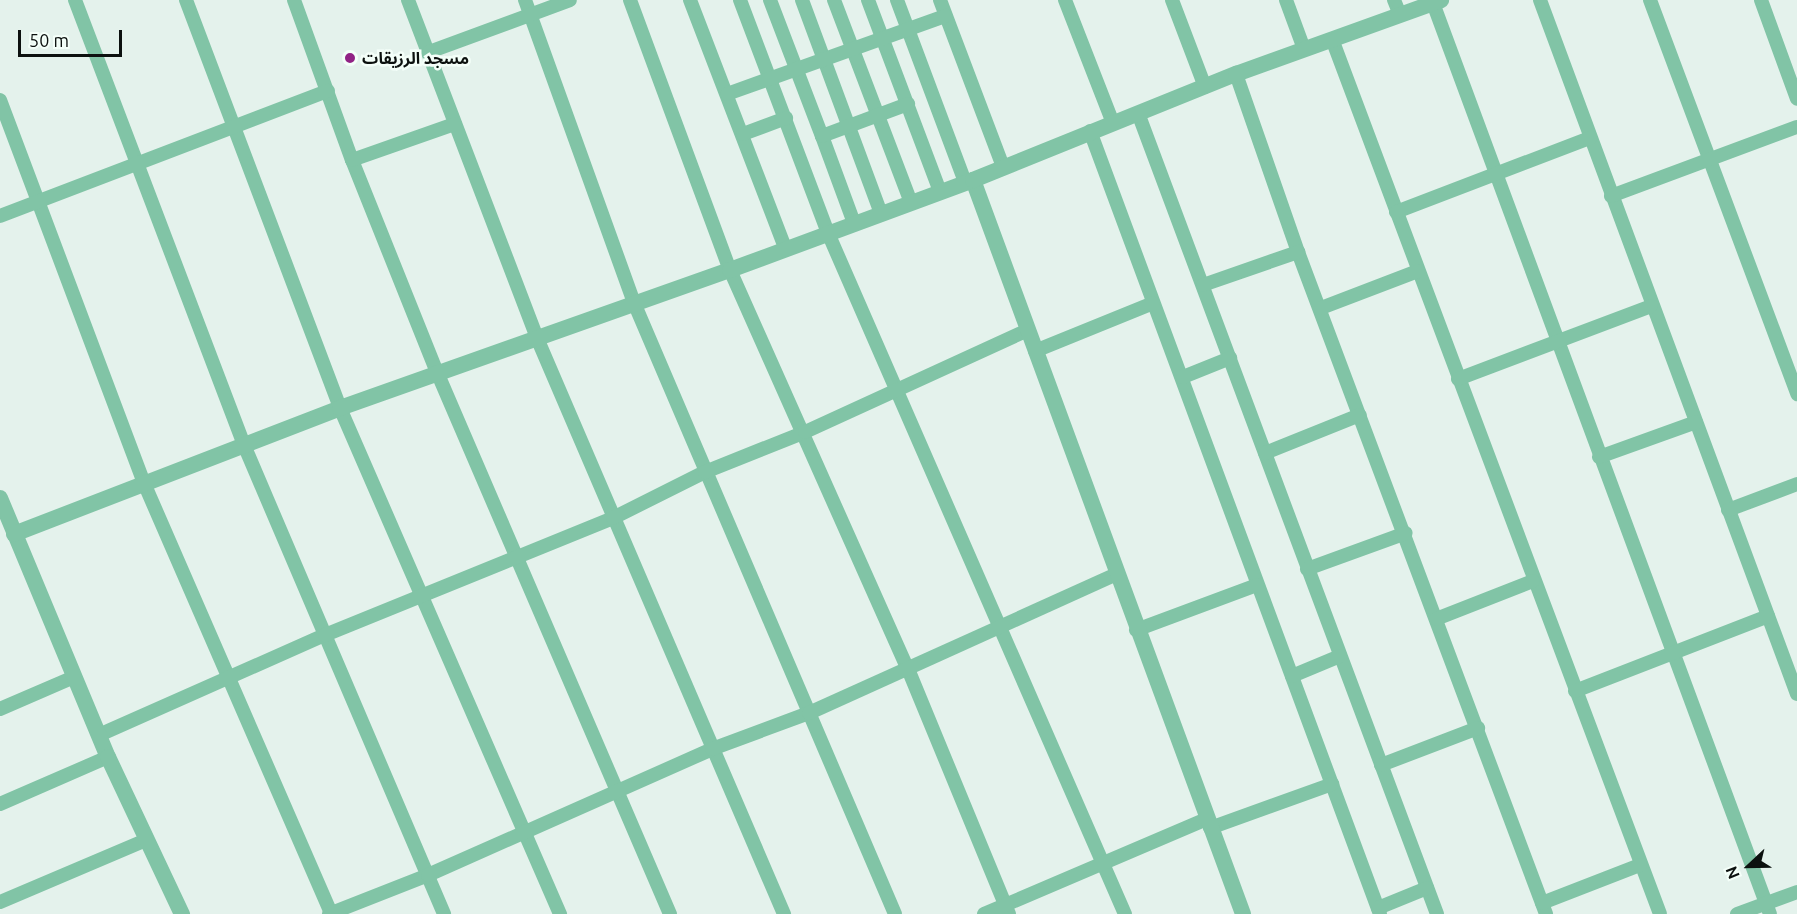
<!DOCTYPE html>
<html>
<head>
<meta charset="utf-8">
<style>
	body { margin:0 }
	#map { position:relative; width:1797px; height:914px; overflow:hidden; background:#e4f2ec; font-family:Ubuntu,"Noto Sans Arabic",sans-serif }
	div>[style] { position:absolute }
	[style*='--x'] { left:calc(var(--x)*1px); top:calc(var(--y)*1px); width:calc(var(--w)*1px); rotate:calc(var(--a)*1deg) }
	.minor>* { height:14px; margin:-7px; padding:0 7px; transform-origin:7px; border-radius:7px; background:#81c4a6 }
	.tertiary>* { height:16px; margin:-8px; padding:0 8px; transform-origin:8px; border-radius:8px; background:#81c4a6 }
	.dots>* { width:16px; height:16px; translate:-50% -50%; box-sizing:border-box; border:3px solid #f4fff9; border-radius:50% }
	span { translate:-50% -50%; white-space:nowrap; text-align:center; line-height:1.15; -webkit-text-stroke:5px #f4fff9; paint-order:stroke }
	.poi-label { font-size:16px; color:#0c110f; font-weight:700 }
	.left { translate:0 -50%; text-align:left }
	.north { position:absolute; left:1719px; top:836px; width:60px; height:60px; -webkit-text-stroke:4px #f4fff9; paint-order:stroke; rotate:248deg; font-size:16px; font-weight:700; line-height:24px; text-align:center; color:#0c110f }
	.north::after { content:''; display:block; margin:auto; width:21px; height:27px; background:#0c110f; clip-path:polygon(50% 0,100% 100%,50% 72%,0 100%) }
	.scale { position:absolute; left:18px; top:30px; width:104px; height:27px; box-sizing:border-box; border:3px solid #0c110f; border-top:0; padding-left:8px; font-size:18px; line-height:21px; white-space:nowrap; color:#0c110f; -webkit-text-stroke:4px #f4fff9; paint-order:stroke }
</style>
</head>
<body>
<div id="map">
	<div class="minor">
		<div style="--x:75;--y:0;--w:476;--a:69.2"></div>
		<div style="--x:244;--y:445;--w:510;--a:66.9"></div>
		<div style="--x:186;--y:0;--w:436;--a:69.3"></div>
		<div style="--x:340;--y:408;--w:552;--a:66.5"></div>
		<div style="--x:294;--y:0;--w:170;--a:70.1"></div>
		<div style="--x:352;--y:160;--w:228;--a:68.2"></div>
		<div style="--x:437;--y:372;--w:590;--a:66.74"></div>
		<div style="--x:408;--y:0;--w:362;--a:69.1"></div>
		<div style="--x:537;--y:338;--w:627;--a:66.79"></div>
		<div style="--x:525;--y:0;--w:324;--a:70.2"></div>
		<div style="--x:635;--y:305;--w:662;--a:66.88"></div>
		<div style="--x:630;--y:0;--w:288;--a:69.7"></div>
		<div style="--x:730;--y:270;--w:437;--a:66"></div>
		<div style="--x:908;--y:669;--w:265;--a:67.6"></div>
		<div style="--x:690;--y:0;--w:265;--a:69"></div>
		<div style="--x:740;--y:0;--w:249;--a:69.3"></div>
		<div style="--x:828;--y:233;--w:743;--a:66.44"></div>
		<div style="--x:770;--y:0;--w:146;--a:69.1"></div>
		<div style="--x:802;--y:0;--w:227;--a:69.7"></div>
		<div style="--x:834;--y:0;--w:217;--a:69.2"></div>
		<div style="--x:868;--y:0;--w:205;--a:69.4"></div>
		<div style="--x:897;--y:0;--w:194;--a:69.5"></div>
		<div style="--x:940;--y:0;--w:178;--a:69.3"></div>
		<div style="--x:1065;--y:0;--w:132;--a:68.7"></div>
		<div style="--x:1172;--y:0;--w:93;--a:69.2"></div>
		<div style="--x:1286;--y:0;--w:52;--a:69.8"></div>
		<div style="--x:1394;--y:0;--w:16;--a:68"></div>
		<div style="--x:1540;--y:0;--w:740;--a:69.68"></div>
		<div style="--x:1650;--y:0;--w:421;--a:69.5"></div>
		<div style="--x:1761;--y:0;--w:105;--a:70"></div>
		<div style="--x:1433;--y:3;--w:971;--a:69.7"></div>
		<div style="--x:1332;--y:39;--w:934;--a:69.45"></div>
		<div style="--x:429;--y:52;--w:150;--a:-20.2"></div>
		<div style="--x:1236;--y:74;--w:188;--a:70.8"></div>
		<div style="--x:1298;--y:252;--w:707;--a:69.46"></div>
		<div style="--x:727;--y:94;--w:232;--a:-19.7"></div>
		<div style="--x:0;--y:100;--w:409;--a:69.4"></div>
		<div style="--x:144;--y:483;--w:470;--a:66.5"></div>
		<div style="--x:1138;--y:113;--w:855;--a:69.53"></div>
		<div style="--x:1090;--y:131;--w:835;--a:69.68"></div>
		<div style="--x:743;--y:134;--w:46;--a:-20.4"></div>
		<div style="--x:352;--y:160;--w:109;--a:-19.3"></div>
		<div style="--x:1611;--y:196;--w:198;--a:-20.4"></div>
		<div style="--x:1396;--y:212;--w:208;--a:-20.9"></div>
		<div style="--x:0;--y:216;--w:351;--a:-20.9"></div>
		<div style="--x:854;--y:223;--w:93;--a:-110.2"></div>
		<div style="--x:822;--y:136;--w:92;--a:-20.4"></div>
		<div style="--x:1203;--y:285;--w:101;--a:-19.2"></div>
		<div style="--x:1321;--y:308;--w:104;--a:-20.9"></div>
		<div style="--x:1035;--y:351;--w:127;--a:-22.1"></div>
		<div style="--x:1183;--y:377;--w:51;--a:-22"></div>
		<div style="--x:1458;--y:379;--w:206;--a:-20.7"></div>
		<div style="--x:1265;--y:453;--w:102;--a:-21.8"></div>
		<div style="--x:1599;--y:457;--w:103;--a:-19.8"></div>
		<div style="--x:1728;--y:510;--w:74;--a:-20.6"></div>
		<div style="--x:1307;--y:569;--w:105;--a:-20"></div>
		<div style="--x:1436;--y:619;--w:104;--a:-21.4"></div>
		<div style="--x:1136;--y:630;--w:129;--a:-20.4"></div>
		<div style="--x:1292;--y:676;--w:52;--a:-22.6"></div>
		<div style="--x:1575;--y:691;--w:207;--a:-21.2"></div>
		<div style="--x:0;--y:709;--w:81;--a:-23.4"></div>
		<div style="--x:99;--y:735;--w:247;--a:-23.9"></div>
		<div style="--x:325;--y:635;--w:311;--a:-22.1"></div>
		<div style="--x:613;--y:518;--w:103;--a:-26.6"></div>
		<div style="--x:705;--y:472;--w:108;--a:-21.8"></div>
		<div style="--x:805;--y:432;--w:243;--a:-24.6"></div>
		<div style="--x:1381;--y:765;--w:104;--a:-20.9"></div>
		<div style="--x:0;--y:804;--w:118;--a:-23.5"></div>
		<div style="--x:1210;--y:828;--w:130;--a:-19.8"></div>
		<div style="--x:0;--y:902;--w:159;--a:-23"></div>
		<div style="--x:1542;--y:903;--w:105;--a:-21.2"></div>
		<div style="--x:1378;--y:908;--w:53;--a:-22.2"></div>
		<div style="--x:329;--y:914;--w:106;--a:-21.5"></div>
		<div style="--x:428;--y:875;--w:311;--a:-23.9"></div>
		<div style="--x:712;--y:749;--w:103;--a:-20.4"></div>
		<div style="--x:809;--y:713;--w:336;--a:-24.3"></div>
		<div style="--x:984;--y:914;--w:242;--a:-23.1"></div>
		<div style="--x:1737;--y:914;--w:64;--a:-20.1"></div>
	</div>
	<div class="tertiary">
		<div style="--x:973;--y:180;--w:782;--a:69.8"></div>
		<div style="--x:0;--y:498;--w:281;--a:67.4"></div>
		<div style="--x:108;--y:757;--w:174;--a:64.8"></div>
		<div style="--x:14;--y:534;--w:350;--a:-21.1"></div>
		<div style="--x:340;--y:408;--w:414;--a:-19.5"></div>
		<div style="--x:730;--y:270;--w:259;--a:-20.3"></div>
		<div style="--x:973;--y:180;--w:284;--a:-22"></div>
		<div style="--x:1236;--y:74;--w:218;--a:-19.8"></div>
	</div>
	<div class="dots">
		<div style="left:350px;top:58px;background:#912385"></div>
	</div>
	<div class="poi-label">
		<span class="left" style="left:362px;top:58px">مسجد الرزيقات</span>
	</div>
	<div class="north">N</div>
	<div class="scale">50 m</div>
</div>
</body>
</html>
